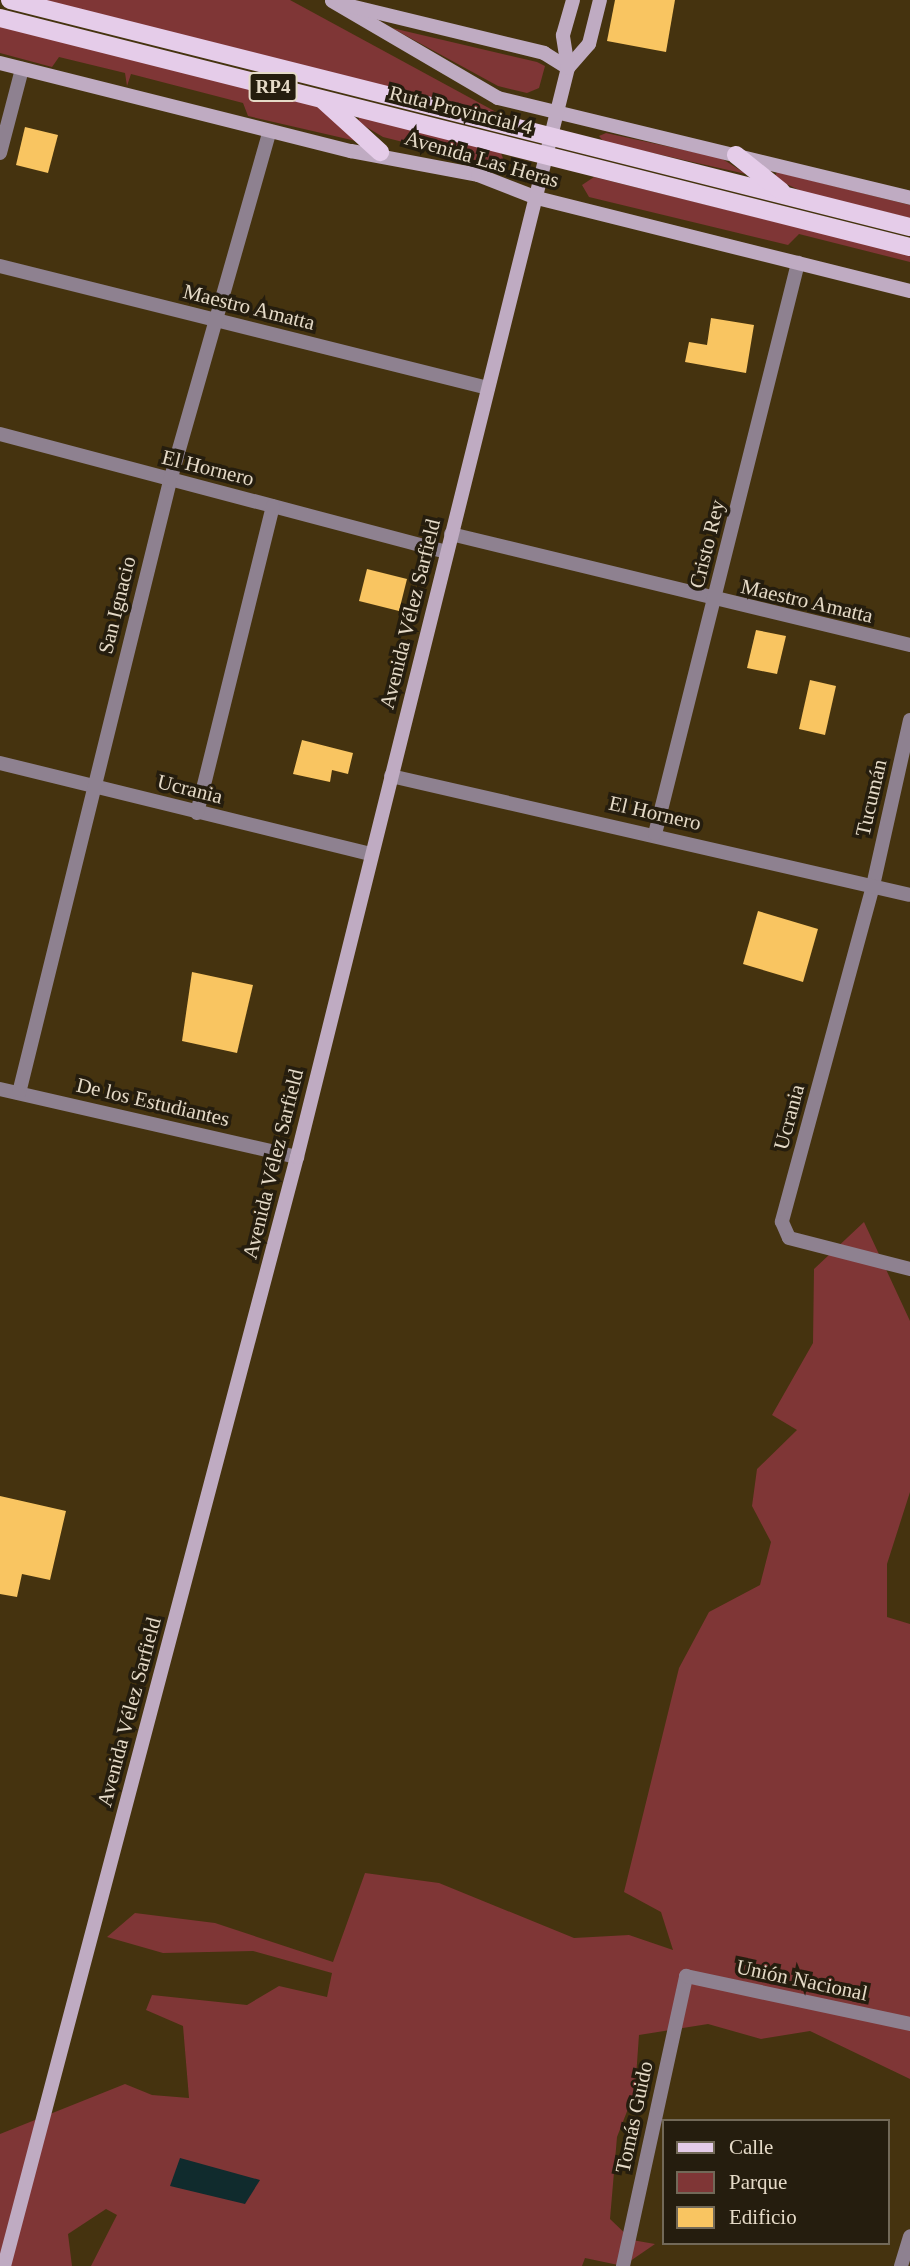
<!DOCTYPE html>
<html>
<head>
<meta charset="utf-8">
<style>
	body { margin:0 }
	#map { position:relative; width:910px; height:2266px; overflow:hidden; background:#45330f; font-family:Georgia,serif }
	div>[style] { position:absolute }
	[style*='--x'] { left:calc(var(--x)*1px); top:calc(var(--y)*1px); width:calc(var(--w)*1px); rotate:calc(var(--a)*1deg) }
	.green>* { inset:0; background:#7f3636 }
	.water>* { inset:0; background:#102b2d }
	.building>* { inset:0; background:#f9c561 }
	.minor>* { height:14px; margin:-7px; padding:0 7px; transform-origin:7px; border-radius:7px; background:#8e8190 }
	.secondary>* { height:14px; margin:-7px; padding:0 7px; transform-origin:7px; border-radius:7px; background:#bfabc2 }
	.primary>* { height:18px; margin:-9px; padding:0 9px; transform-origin:9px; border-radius:9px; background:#e5cce9 }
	span { translate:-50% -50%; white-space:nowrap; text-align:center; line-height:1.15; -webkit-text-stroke:7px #251d0e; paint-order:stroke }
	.shield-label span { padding:2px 5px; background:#251d0e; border:2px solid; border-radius:5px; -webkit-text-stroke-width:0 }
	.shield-label { font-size:19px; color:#e5dac7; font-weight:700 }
	.street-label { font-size:21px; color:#e5dac7 }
	.legend { position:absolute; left:662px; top:2119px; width:228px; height:126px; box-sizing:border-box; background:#251d0e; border:2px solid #726958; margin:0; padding:9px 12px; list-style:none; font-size:21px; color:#e5dac7 }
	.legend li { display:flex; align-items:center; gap:14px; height:35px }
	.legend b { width:35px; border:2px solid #726958 }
</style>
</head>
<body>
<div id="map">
	<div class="green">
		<div style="clip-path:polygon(32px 0,290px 0,498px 113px,494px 114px)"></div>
		<div style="clip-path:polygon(0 26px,315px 104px,356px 141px,248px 116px,243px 103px,131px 74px,127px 86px,125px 73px,59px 57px,52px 67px,0 53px)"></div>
		<div style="clip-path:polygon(392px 28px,537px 62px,545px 66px,539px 88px,527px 93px,498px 86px)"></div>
		<div style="clip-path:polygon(360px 115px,501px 153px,504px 161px,499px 166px,383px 137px,358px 122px)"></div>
		<div style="clip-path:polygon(606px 133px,721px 158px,746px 174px,604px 142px,599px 136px)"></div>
		<div style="clip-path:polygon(777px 172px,910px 205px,910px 218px,803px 192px,774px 178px)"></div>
		<div style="clip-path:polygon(594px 177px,910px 255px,910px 262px,799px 234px,788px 245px,589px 197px,582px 185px)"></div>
		<div style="clip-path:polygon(864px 1222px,910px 1321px,910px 1492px,887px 1564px,887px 1617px,910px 1624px,910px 2079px,810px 2031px,761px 2039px,708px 2024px,639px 2035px,635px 2091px,617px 2137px,610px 2219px,632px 2240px,655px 2244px,623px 2266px,585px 2258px,582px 2266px,91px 2266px,117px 2215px,106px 2209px,68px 2234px,72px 2266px,0 2266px,0 2134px,125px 2084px,152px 2095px,189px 2098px,183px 2026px,146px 2010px,152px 1995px,247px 2005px,279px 1986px,327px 1997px,332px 1973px,253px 1951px,163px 1953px,107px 1937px,135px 1913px,215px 1923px,333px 1962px,365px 1873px,439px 1883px,574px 1938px,629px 1935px,673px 1950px,661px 1912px,624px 1892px,679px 1668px,709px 1612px,760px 1585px,771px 1542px,752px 1506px,757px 1469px,797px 1430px,772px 1415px,813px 1343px,814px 1269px)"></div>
	</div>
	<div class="water">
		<div style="clip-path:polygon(180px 2158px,260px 2180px,245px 2204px,170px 2186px)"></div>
	</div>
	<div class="building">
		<div style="clip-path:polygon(615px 0,675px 0,666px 52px,607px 41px)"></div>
		<div style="clip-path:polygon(25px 127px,58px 135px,48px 173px,16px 165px)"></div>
		<div style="clip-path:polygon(711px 318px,754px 325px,746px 373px,685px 362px,689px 342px,707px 345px)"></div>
		<div style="clip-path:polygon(367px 569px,407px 579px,399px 611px,359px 601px)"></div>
		<div style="clip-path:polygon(756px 630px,786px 636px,777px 674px,747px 668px)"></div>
		<div style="clip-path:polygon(810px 680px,836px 686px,825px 735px,799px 729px)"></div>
		<div style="clip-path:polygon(302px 740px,353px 753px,348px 774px,332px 770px,330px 782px,293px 774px)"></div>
		<div style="clip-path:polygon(758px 911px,818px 929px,803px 982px,743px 964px)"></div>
		<div style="clip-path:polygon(192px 972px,253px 985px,237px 1053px,182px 1041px)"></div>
		<div style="clip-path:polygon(0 1496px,66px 1511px,50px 1580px,22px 1574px,17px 1597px,0 1594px)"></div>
	</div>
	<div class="minor">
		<div style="--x:0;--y:153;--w:87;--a:-75.3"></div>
		<div style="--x:0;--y:266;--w:503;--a:14.04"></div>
		<div style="--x:0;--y:434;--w:462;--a:14.8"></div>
		<div style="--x:451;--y:534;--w:472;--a:13.6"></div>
		<div style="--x:910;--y:720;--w:170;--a:102.6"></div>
		<div style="--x:873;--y:886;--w:348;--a:105.2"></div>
		<div style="--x:782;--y:1222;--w:17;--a:66"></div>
		<div style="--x:789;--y:1238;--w:125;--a:14.4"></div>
		<div style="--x:0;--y:763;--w:382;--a:13.8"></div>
		<div style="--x:391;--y:776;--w:532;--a:12.91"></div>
		<div style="--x:197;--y:813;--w:316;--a:-76.1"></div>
		<div style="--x:655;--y:834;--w:589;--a:-75.94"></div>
		<div style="--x:0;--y:1089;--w:305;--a:12.9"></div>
		<div style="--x:19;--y:1093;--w:630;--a:-76.14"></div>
		<div style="--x:170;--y:481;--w:364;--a:-74.1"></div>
		<div style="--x:623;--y:2266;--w:297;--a:-77.7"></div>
		<div style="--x:686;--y:1976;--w:229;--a:12.1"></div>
		<div style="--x:901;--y:2266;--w:31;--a:-73"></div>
	</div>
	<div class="secondary">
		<div style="--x:332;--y:1;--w:192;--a:30.3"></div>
		<div style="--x:498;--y:98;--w:424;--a:13.6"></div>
		<div style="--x:342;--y:4;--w:208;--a:13.6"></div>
		<div style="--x:544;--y:53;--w:28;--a:32"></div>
		<div style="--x:0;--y:63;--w:362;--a:14.1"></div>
		<div style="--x:351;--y:151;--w:129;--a:10.7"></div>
		<div style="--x:478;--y:175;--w:63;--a:21.3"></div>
		<div style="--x:537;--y:198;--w:384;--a:14"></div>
		<div style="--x:568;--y:68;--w:32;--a:-49"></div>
		<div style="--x:589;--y:44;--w:45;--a:-76"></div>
		<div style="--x:4;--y:2266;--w:1147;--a:-75.2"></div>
		<div style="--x:297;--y:1157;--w:1122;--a:-76.03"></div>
		<div style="--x:568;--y:68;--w:33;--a:-99"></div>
		<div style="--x:563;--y:35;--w:36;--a:-74"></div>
	</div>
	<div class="primary">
		<div style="--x:10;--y:0;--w:928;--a:14.16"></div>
		<div style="--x:0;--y:18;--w:938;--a:14.13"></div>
		<div style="--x:324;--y:101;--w:76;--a:42.3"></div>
		<div style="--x:736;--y:155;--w:58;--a:38.7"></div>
	</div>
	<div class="shield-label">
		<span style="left:273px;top:87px">RP4</span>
	</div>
	<div class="street-label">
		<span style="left:461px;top:110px;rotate:14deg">Ruta Provincial 4</span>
		<span style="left:482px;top:159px;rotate:16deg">Avenida Las Heras</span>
		<span style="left:249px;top:307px;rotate:14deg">Maestro Amatta</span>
		<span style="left:208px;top:468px;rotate:14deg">El Hornero</span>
		<span style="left:707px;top:544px;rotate:-76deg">Cristo Rey</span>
		<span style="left:807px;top:601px;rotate:13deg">Maestro Amatta</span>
		<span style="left:117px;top:605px;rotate:-76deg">San Ignacio</span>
		<span style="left:410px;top:614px;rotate:-76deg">Avenida Vélez Sarfield</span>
		<span style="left:190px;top:789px;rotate:14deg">Ucrania</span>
		<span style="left:871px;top:798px;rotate:-77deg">Tucumán</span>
		<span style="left:655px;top:813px;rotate:13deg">El Hornero</span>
		<span style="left:153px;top:1102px;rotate:13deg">De los Estudiantes</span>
		<span style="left:789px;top:1117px;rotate:-75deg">Ucrania</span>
		<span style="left:273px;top:1164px;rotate:-76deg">Avenida Vélez Sarfield</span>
		<span style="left:129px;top:1712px;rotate:-75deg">Avenida Vélez Sarfield</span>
		<span style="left:802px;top:1980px;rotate:12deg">Unión Nacional</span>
		<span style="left:634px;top:2117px;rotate:-78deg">Tomás Guido</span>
	</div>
	<ul class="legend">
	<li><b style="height:9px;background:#e5cce9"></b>Calle</li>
	<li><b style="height:19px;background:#7f3636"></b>Parque</li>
	<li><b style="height:19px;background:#f9c561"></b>Edificio</li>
	</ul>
</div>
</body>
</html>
